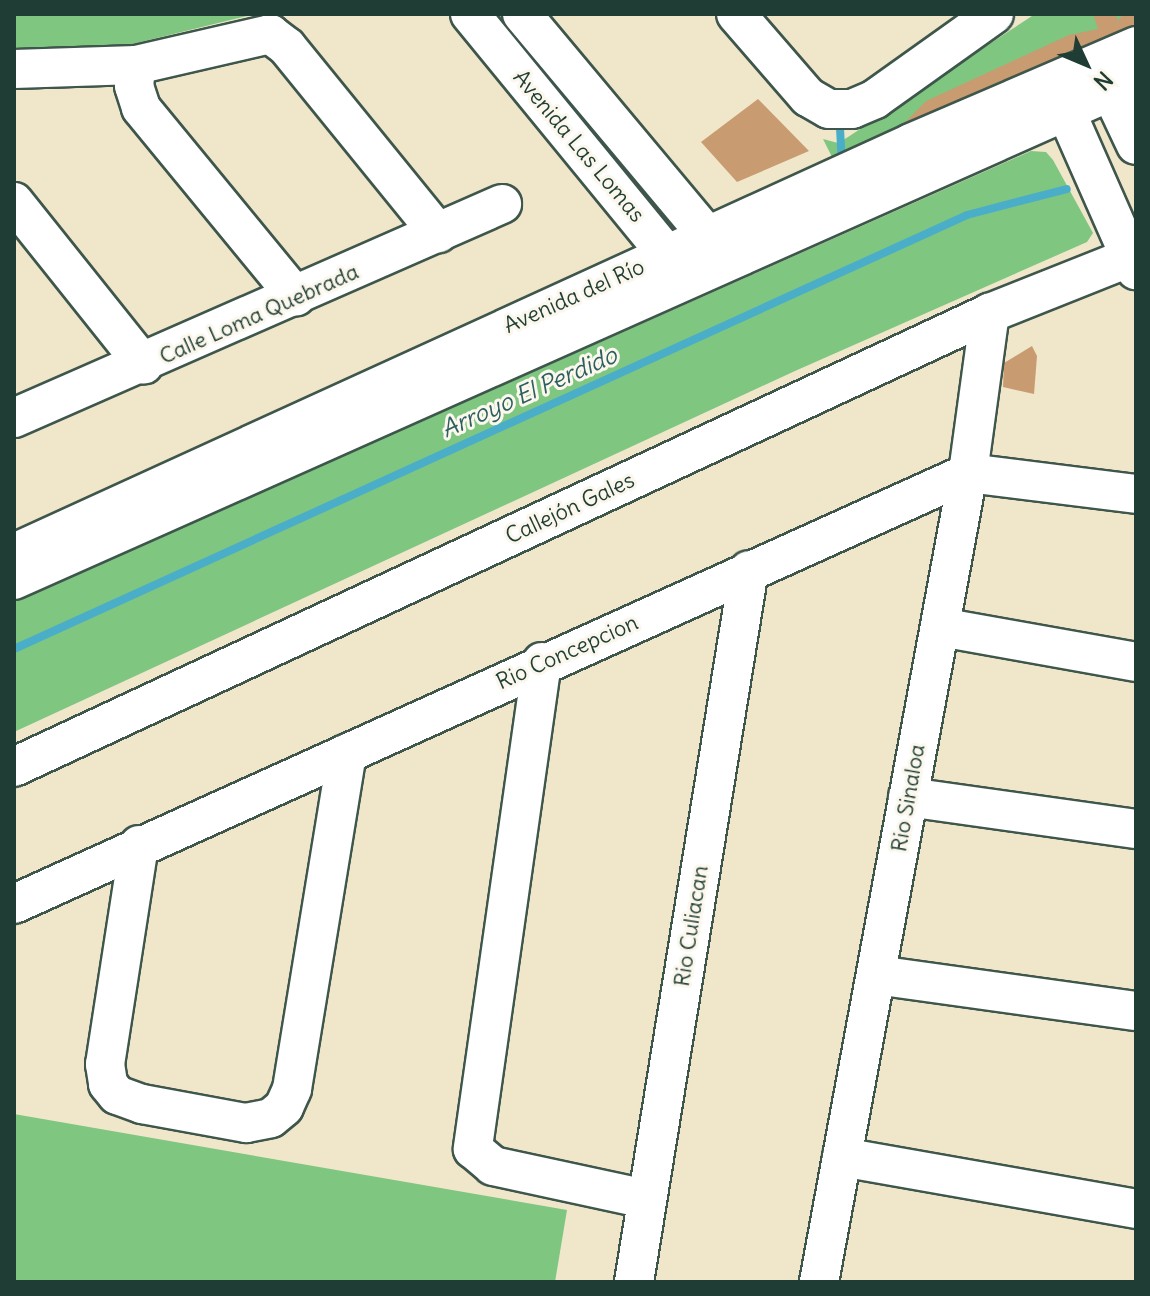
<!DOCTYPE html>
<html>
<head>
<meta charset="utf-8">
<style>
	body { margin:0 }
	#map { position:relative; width:1150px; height:1296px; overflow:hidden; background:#f0e7cb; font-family:Delius,sans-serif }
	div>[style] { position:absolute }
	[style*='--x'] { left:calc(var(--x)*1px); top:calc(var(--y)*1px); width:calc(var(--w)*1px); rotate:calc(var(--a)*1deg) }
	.green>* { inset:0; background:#7fc681 }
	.stream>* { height:8px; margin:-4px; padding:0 4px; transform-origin:4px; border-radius:4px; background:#4aaec9 }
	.building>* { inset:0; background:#c89b71 }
	.roads { filter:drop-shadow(2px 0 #3e564b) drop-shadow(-2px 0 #3e564b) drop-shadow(0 2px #3e564b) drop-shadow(0 -2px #3e564b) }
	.minor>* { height:38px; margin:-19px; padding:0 19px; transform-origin:19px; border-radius:19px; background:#fff }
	span { translate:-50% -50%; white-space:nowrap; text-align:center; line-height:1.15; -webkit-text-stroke:6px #fbf7ec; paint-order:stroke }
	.street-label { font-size:22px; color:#1f3d34 }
	.water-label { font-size:24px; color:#2c5f61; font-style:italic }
	.frame { position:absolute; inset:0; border:16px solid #1f3d34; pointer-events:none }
	.north { position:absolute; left:1046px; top:24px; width:80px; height:80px; -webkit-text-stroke:6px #fbf7ec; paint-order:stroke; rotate:134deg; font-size:22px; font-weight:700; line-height:32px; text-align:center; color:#1f3d34 }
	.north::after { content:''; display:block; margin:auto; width:28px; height:36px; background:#1f3d34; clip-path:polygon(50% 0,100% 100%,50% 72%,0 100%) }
</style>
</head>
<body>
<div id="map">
	<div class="green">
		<div style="clip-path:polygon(14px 14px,255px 14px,108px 50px,14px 56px)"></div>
		<div style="clip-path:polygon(484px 14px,507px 14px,659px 214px,653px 216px)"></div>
		<div style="clip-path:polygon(1035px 14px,1136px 14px,836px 165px,823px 139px,838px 143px,848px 137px)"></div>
		<div style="clip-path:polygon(1031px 151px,1046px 152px,1053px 160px,1093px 233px,1087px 242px,795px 371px,14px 732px,14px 602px)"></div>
		<div style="clip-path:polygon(14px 1114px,567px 1210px,555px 1282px,14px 1282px)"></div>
	</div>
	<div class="stream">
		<div style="--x:840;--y:128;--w:35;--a:87"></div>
		<div style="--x:14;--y:649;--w:1047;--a:-24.48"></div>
		<div style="--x:967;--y:215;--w:103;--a:-14.6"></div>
	</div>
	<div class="building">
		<div style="clip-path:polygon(1093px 14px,1116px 14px,1118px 21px,1123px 14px,1136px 14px,1136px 30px,885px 143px,926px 101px,1069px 35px,1098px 29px)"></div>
		<div style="clip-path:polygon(758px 99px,809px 151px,737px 182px,701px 142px)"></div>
		<div style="clip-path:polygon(1032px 346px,1037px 356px,1034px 394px,1003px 387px,1004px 363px)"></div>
	</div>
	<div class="roads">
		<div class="minor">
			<div style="--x:470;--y:14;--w:336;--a:50.7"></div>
			<div style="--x:522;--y:14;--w:313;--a:50.1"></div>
			<div style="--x:736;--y:14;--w:110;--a:49.1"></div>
			<div style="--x:808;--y:97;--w:24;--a:30"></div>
			<div style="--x:829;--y:109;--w:23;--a:0"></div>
			<div style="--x:852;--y:109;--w:25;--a:-23"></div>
			<div style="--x:875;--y:99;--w:146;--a:-35.5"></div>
			<div style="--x:136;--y:65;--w:21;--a:95"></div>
			<div style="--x:134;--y:86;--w:23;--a:72"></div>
			<div style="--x:141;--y:108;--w:244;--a:50.6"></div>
			<div style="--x:14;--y:69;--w:122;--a:-1.9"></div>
			<div style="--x:136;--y:65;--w:138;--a:-13"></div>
			<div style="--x:270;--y:34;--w:21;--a:37"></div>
			<div style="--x:287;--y:47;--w:240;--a:50.9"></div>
			<div style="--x:1100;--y:69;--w:84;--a:64.7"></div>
			<div style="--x:1056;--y:89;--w:198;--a:66.2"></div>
			<div style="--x:14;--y:202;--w:208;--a:51.4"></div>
			<div style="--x:14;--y:418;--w:533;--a:-23.68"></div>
			<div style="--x:14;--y:553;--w:986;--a:-24.56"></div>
			<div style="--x:911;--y:143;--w:245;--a:-23.3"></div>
			<div style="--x:14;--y:580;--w:1228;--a:-24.02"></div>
			<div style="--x:940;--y:627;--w:199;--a:10.1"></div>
			<div style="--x:542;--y:662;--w:492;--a:98.1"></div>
			<div style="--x:473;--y:1149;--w:26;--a:40"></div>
			<div style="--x:493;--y:1166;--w:157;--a:12.2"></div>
			<div style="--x:14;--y:767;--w:1076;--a:-24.95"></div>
			<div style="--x:990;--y:313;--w:157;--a:-21.7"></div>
			<div style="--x:908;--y:797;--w:230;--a:8"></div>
			<div style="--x:139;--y:845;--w:222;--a:98.8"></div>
			<div style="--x:105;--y:1064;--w:20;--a:81"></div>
			<div style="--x:108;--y:1084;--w:14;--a:51"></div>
			<div style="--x:117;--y:1095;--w:27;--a:20"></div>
			<div style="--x:142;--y:1104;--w:106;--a:10.4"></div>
			<div style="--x:246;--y:1123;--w:25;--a:-11"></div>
			<div style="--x:271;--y:1118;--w:17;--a:-40"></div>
			<div style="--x:284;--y:1107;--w:20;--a:-66"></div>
			<div style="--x:292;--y:1089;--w:340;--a:-80.7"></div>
			<div style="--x:14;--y:904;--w:1047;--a:-24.31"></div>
			<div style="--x:968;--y:473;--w:169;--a:7.1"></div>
			<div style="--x:876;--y:975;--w:262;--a:7.9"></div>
			<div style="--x:842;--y:1157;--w:299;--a:10"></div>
			<div style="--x:634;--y:1282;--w:721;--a:-80.83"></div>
			<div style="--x:819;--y:1282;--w:823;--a:-79.56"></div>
			<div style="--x:968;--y:473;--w:162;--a:-82.2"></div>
		</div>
	</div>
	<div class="street-label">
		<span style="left:579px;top:146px;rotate:50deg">Avenida Las Lomas</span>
		<span style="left:574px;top:296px;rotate:-24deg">Avenida del Río</span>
		<span style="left:259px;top:314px;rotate:-24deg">Calle Loma Quebrada</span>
		<span style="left:570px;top:508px;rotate:-25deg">Callejón Gales</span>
		<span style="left:567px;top:652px;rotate:-24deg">Rio Concepcion</span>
		<span style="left:908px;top:798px;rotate:-80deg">Rio Sinaloa</span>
		<span style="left:691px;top:926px;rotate:-81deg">Rio Culiacan</span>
	</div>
	<div class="water-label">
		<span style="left:529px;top:392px;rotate:-24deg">Arroyo El Perdido</span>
	</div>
	<div class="frame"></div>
	<div class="north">N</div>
</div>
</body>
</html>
